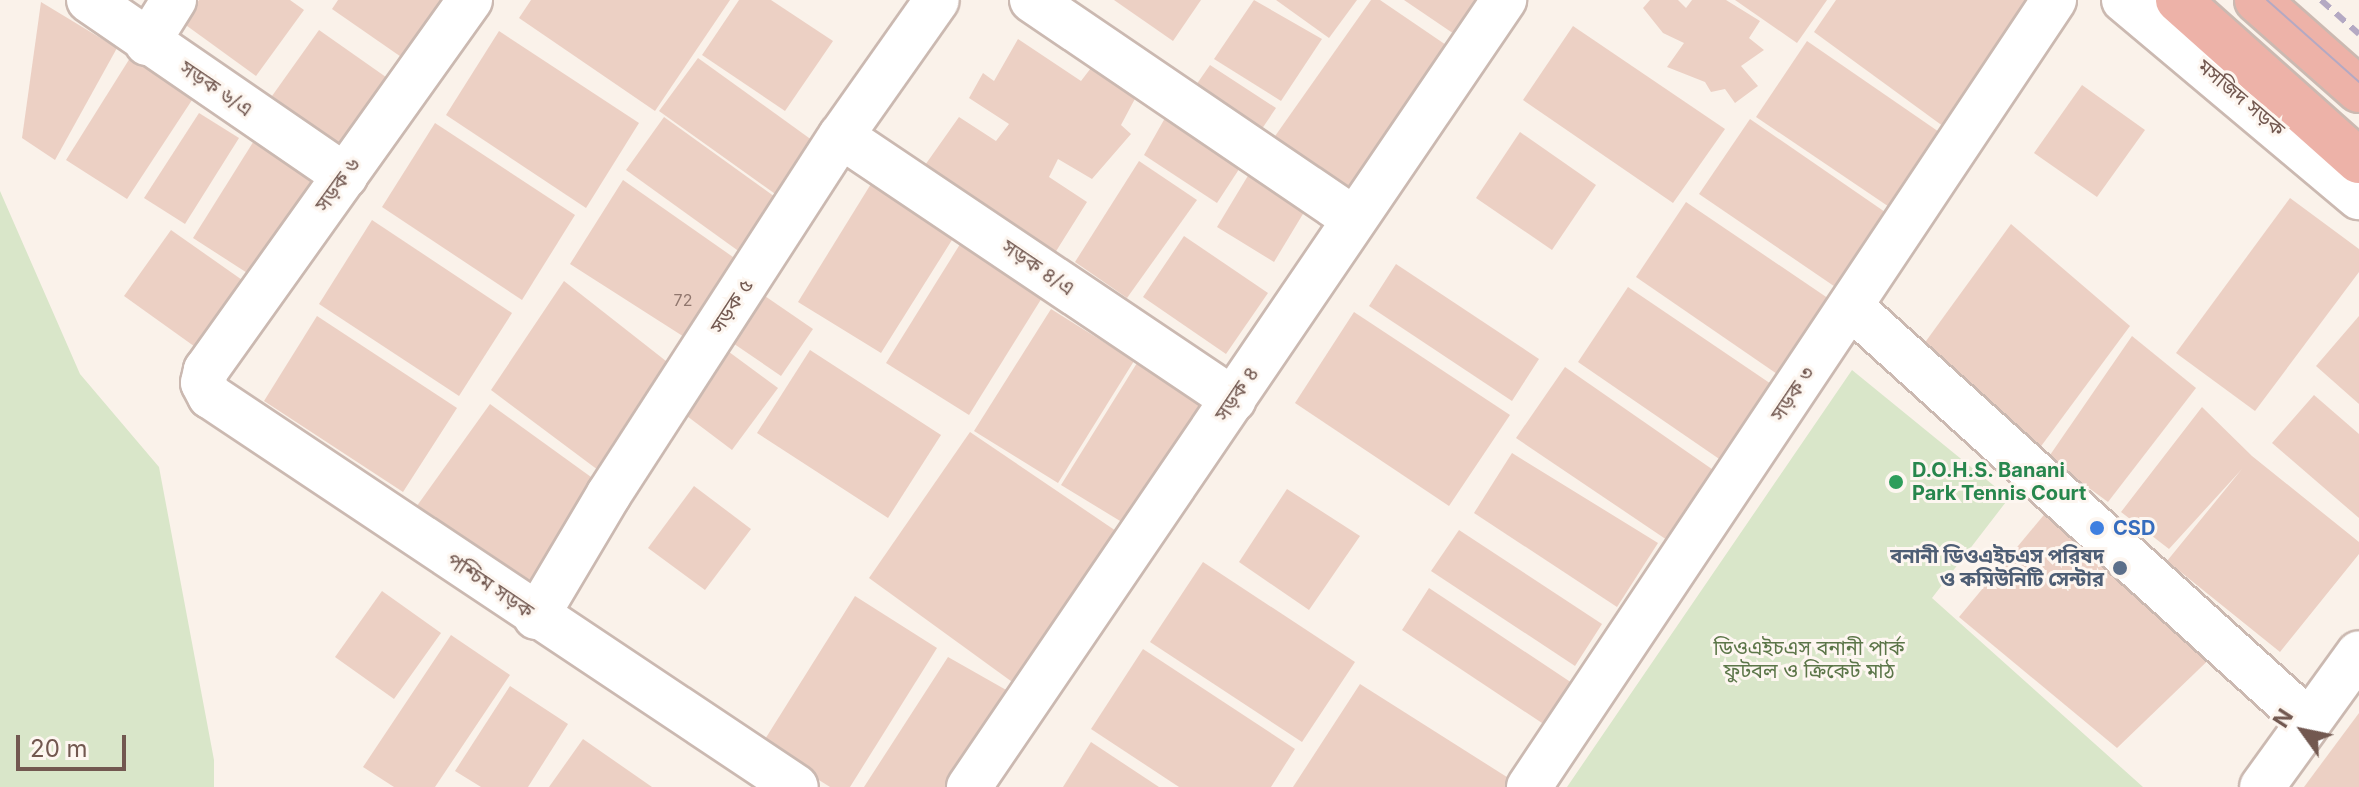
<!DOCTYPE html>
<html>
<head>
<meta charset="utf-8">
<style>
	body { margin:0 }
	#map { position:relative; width:2359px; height:787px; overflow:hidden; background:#faf2ea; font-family:Inter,"Noto Sans Bengali",sans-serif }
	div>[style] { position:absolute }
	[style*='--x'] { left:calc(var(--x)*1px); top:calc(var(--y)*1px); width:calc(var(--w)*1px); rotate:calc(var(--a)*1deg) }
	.green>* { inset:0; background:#d9e6c9 }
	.building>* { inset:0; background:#ecd0c4 }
	.roads { filter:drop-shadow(2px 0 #cbb9b1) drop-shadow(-2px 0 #cbb9b1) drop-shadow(0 2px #cbb9b1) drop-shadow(0 -2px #cbb9b1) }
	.minor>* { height:44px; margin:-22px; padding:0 22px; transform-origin:22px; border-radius:22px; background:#fff }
	.highway>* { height:44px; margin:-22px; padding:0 22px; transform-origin:22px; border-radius:22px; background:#edb2a8 }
	.tram>* { height:2px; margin:-1px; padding:0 1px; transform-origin:1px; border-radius:1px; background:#b4a9c3 }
	.rail>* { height:6px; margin-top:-3px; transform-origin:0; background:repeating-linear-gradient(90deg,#b4a9c3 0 12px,transparent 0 20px) }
	.dots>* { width:22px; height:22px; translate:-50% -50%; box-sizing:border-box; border:4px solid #fdf6f0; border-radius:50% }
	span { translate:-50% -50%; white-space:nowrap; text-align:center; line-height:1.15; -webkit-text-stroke:6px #fdf6f0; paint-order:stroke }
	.number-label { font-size:16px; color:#90766d }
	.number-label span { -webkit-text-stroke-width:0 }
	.street-label { font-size:20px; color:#725850 }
	.leisure-label { font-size:20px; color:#27864d; font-weight:700 }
	.left { translate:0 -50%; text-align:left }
	.shop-label { font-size:20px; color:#366cbe; font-weight:700 }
	.service-label { font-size:20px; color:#4e5e75; font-weight:700 }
	.right { translate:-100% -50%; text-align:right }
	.park-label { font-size:20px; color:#5c7649 }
	.north { position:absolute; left:2263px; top:691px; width:80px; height:80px; -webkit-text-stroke:6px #fdf6f0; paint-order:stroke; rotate:303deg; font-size:22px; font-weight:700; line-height:32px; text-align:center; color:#725850 }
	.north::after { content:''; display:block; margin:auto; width:28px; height:36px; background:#725850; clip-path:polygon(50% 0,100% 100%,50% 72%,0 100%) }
	.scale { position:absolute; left:16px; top:735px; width:110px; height:36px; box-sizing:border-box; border:4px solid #725850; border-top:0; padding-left:10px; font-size:24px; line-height:28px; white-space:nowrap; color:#725850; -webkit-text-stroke:6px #fdf6f0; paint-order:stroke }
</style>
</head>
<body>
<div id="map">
	<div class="green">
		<div style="clip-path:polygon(0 191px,80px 374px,159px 467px,214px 760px,214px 787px,0 787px)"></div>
		<div style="clip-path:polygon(1852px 370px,2009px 498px,1932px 598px,2143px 787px,1567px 787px)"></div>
	</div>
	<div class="building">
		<div style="clip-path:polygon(199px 0,290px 0,304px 10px,256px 76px,183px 23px)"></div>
		<div style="clip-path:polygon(338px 0,450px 0,407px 61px,332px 9px)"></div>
		<div style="clip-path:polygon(531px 0,730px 0,655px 111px,519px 18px)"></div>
		<div style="clip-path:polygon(739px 0,771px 0,833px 41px,785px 111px,702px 55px)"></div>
		<div style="clip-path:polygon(1114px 0,1201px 0,1173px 41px)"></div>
		<div style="clip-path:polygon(1254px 0,1322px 39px,1281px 101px,1214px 59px)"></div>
		<div style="clip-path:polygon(1276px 0,1357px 0,1329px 38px)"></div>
		<div style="clip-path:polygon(1371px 0,1380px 0,1452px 49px,1353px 194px,1273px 139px)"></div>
		<div style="clip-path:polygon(1404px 0,1486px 0,1460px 38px)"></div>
		<div style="clip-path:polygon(1650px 0,1678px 0,1686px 8px,1692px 0,1726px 0,1760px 21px,1749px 38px,1764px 50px,1741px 66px,1758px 86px,1735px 103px,1725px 89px,1711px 92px,1705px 82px,1667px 67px,1684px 43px,1663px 33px,1643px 8px)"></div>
		<div style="clip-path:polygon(1735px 0,1827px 0,1797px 43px)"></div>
		<div style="clip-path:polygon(1836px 0,2035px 0,1951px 132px,1814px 32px)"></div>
		<div style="clip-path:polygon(41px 2px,117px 48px,55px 160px,22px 138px)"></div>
		<div style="clip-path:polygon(1573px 26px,1725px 129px,1673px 203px,1523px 100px)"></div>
		<div style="clip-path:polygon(319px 30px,393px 82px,346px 149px,272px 96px)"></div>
		<div style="clip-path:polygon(499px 31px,639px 123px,586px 208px,446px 115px)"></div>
		<div style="clip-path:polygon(1018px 39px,1081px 81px,1094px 64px,1138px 93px,1121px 125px,1131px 134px,1092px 179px,1058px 159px,1049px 177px,1087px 202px,1053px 256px,982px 203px,967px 201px,923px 168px,959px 117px,996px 141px,1009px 124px,969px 98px,983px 73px,994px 81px)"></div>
		<div style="clip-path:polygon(1807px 41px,1958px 145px,1907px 219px,1756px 117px)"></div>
		<div style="clip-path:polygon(130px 58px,194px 97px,127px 199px,66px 160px)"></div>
		<div style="clip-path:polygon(698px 58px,816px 143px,778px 196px,659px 111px)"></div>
		<div style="clip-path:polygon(1210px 65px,1276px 108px,1253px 142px,1187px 98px)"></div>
		<div style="clip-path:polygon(2082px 85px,2145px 130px,2097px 197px,2034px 153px)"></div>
		<div style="clip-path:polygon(1169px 111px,1245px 160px,1217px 203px,1144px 155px)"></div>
		<div style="clip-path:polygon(199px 113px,239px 138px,185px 224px,144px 198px)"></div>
		<div style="clip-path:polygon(664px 117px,782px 202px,744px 255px,626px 170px)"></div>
		<div style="clip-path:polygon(1750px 119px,1901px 223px,1850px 297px,1699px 194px)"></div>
		<div style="clip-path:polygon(435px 123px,575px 215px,522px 300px,382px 207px)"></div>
		<div style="clip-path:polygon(260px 131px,323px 171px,255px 278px,193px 238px)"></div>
		<div style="clip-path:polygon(1520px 132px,1596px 185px,1552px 250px,1476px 198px)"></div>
		<div style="clip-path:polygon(1139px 161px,1197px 200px,1127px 298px,1075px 262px)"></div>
		<div style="clip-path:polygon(1255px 164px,1312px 199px,1274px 262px,1217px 227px)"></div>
		<div style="clip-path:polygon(874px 179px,957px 232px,881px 353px,798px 302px)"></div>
		<div style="clip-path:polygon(623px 180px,743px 264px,692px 342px,570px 264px)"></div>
		<div style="clip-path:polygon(2290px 198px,2359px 249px,2359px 272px,2255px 411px,2176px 353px)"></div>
		<div style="clip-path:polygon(1686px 202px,1838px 305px,1786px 380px,1636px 277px)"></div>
		<div style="clip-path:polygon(372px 220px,512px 313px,459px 396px,319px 304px)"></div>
		<div style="clip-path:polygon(2011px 224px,2130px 326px,2039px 449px,1921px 348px)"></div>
		<div style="clip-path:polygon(171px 230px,245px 282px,198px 349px,124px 296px)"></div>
		<div style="clip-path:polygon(1184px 236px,1268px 293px,1226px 354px,1143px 297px)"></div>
		<div style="clip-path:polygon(962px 241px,1045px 293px,969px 415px,886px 363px)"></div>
		<div style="clip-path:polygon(1396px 264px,1539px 359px,1512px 401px,1369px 306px)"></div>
		<div style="clip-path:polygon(564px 281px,680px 372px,610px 479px,491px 390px)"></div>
		<div style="clip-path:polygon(1628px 287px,1780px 390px,1728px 465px,1578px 362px)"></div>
		<div style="clip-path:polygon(756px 290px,813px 329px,781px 376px,724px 337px)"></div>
		<div style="clip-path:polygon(1051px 309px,1134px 361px,1058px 483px,974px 431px)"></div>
		<div style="clip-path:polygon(1354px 312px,1510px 415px,1449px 506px,1295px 403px)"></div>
		<div style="clip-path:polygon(317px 316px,457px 408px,403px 492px,264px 401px)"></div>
		<div style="clip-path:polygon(2359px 316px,2359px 404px,2316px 366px)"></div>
		<div style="clip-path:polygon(2132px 336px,2196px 388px,2108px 502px,2048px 458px)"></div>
		<div style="clip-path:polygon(721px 346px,778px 388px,732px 450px,675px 407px)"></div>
		<div style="clip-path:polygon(810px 350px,941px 435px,888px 518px,757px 433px)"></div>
		<div style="clip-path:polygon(1137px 363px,1209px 409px,1130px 527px,1061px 485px)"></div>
		<div style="clip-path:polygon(1565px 367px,1719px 474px,1670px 542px,1516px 438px)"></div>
		<div style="clip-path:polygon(2314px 395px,2359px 434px,2359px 518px,2272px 443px)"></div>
		<div style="clip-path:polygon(490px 404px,609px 490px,534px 595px,414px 510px)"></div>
		<div style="clip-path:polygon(2202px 407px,2252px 456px,2359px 542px,2359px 554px,2280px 652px,2167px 561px,2242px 469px,2169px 549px,2121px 512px)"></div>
		<div style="clip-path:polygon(970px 432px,1119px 533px,1015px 684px,869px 578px)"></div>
		<div style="clip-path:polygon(1512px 453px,1658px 543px,1617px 607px,1474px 513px)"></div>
		<div style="clip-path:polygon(694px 486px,751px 529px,705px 590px,648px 548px)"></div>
		<div style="clip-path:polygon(1287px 489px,1360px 536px,1309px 610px,1239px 562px)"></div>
		<div style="clip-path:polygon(2058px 498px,2222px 647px,2117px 748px,1959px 617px)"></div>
		<div style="clip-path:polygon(1459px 530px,1602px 624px,1575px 666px,1431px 571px)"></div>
		<div style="clip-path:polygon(1203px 562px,1355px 662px,1302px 742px,1150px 642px)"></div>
		<div style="clip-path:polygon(1429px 588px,1572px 683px,1545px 725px,1402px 630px)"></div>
		<div style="clip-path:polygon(382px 591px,441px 633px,394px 699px,335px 657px)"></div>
		<div style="clip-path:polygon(855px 596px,937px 648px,850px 787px,830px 787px,762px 744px)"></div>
		<div style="clip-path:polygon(451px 635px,510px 675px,435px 787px,394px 787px,363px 767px)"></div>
		<div style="clip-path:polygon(1143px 649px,1295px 749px,1271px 787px,1179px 787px,1091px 729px)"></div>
		<div style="clip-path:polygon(948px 657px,1015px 695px,957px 787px,864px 787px)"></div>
		<div style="clip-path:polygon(1360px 684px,1510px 779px,1505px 787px,1293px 787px)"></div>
		<div style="clip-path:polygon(510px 686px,568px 724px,528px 787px,481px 787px,455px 771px)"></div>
		<div style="clip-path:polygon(2359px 713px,2359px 787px,2304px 787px)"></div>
		<div style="clip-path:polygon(583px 739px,652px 787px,549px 787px)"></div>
		<div style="clip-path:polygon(1091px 742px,1159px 787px,1063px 787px)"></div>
	</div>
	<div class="roads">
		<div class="minor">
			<div style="--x:89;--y:0;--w:311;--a:34.5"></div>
			<div style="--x:470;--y:0;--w:455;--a:125.5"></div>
			<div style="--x:206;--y:370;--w:13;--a:103"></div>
			<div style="--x:203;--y:383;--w:15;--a:62"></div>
			<div style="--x:210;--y:396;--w:704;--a:33.71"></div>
			<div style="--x:1032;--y:0;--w:389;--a:34.2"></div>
			<div style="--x:2124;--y:0;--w:307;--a:40"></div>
			<div style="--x:147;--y:43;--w:51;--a:-57.9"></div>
			<div style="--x:841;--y:136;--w:473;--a:33.9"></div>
			<div style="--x:1851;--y:307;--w:617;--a:42.17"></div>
			<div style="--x:536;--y:617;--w:143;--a:-59.3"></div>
			<div style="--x:609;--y:494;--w:427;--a:-57.1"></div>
			<div style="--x:841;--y:136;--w:166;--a:-54.8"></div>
			<div style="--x:969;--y:787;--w:952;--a:-55.79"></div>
			<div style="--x:1529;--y:787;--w:946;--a:-56.29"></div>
			<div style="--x:2262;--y:787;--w:165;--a:-54.1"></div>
		</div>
		<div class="highway">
			<div style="--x:2178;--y:0;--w:242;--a:41.7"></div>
			<div style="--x:2257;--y:0;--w:136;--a:41.4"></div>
		</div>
	</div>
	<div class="tram">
		<div style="--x:2267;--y:0;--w:123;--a:41.7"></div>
	</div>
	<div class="rail">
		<div style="--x:2321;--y:0;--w:51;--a:41.8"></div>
	</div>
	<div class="dots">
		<div style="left:1896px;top:482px;background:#2e9e5b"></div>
		<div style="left:2097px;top:528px;background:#3f7fe0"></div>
		<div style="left:2120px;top:568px;background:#5c6f8a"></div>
	</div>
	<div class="number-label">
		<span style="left:683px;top:300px">72</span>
	</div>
	<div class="street-label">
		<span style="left:216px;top:89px;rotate:34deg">সড়ক ৬/এ</span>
		<span style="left:2241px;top:98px;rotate:40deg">মসজিদ সড়ক</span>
		<span style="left:338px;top:185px;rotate:-54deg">সড়ক ৬</span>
		<span style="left:1038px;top:268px;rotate:34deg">সড়ক ৪/এ</span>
		<span style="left:732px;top:306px;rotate:-57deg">সড়ক ৫</span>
		<span style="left:1237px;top:394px;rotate:-56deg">সড়ক ৪</span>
		<span style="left:1793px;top:394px;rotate:-56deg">সড়ক ৩</span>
		<span style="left:490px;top:586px;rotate:34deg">পশ্চিম সড়ক</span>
	</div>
	<div class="leisure-label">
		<span class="left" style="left:1912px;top:482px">D.O.H.S. Banani<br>Park Tennis Court</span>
	</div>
	<div class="shop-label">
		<span class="left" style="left:2113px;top:528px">CSD</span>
	</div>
	<div class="service-label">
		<span class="right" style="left:2104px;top:568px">বনানী ডিওএইচএস পরিষদ<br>ও কমিউনিটি সেন্টার</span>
	</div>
	<div class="park-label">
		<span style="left:1809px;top:660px">ডিওএইচএস বনানী পার্ক<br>ফুটবল ও ক্রিকেট মাঠ</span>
	</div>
	<div class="north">N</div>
	<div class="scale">20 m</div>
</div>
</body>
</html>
